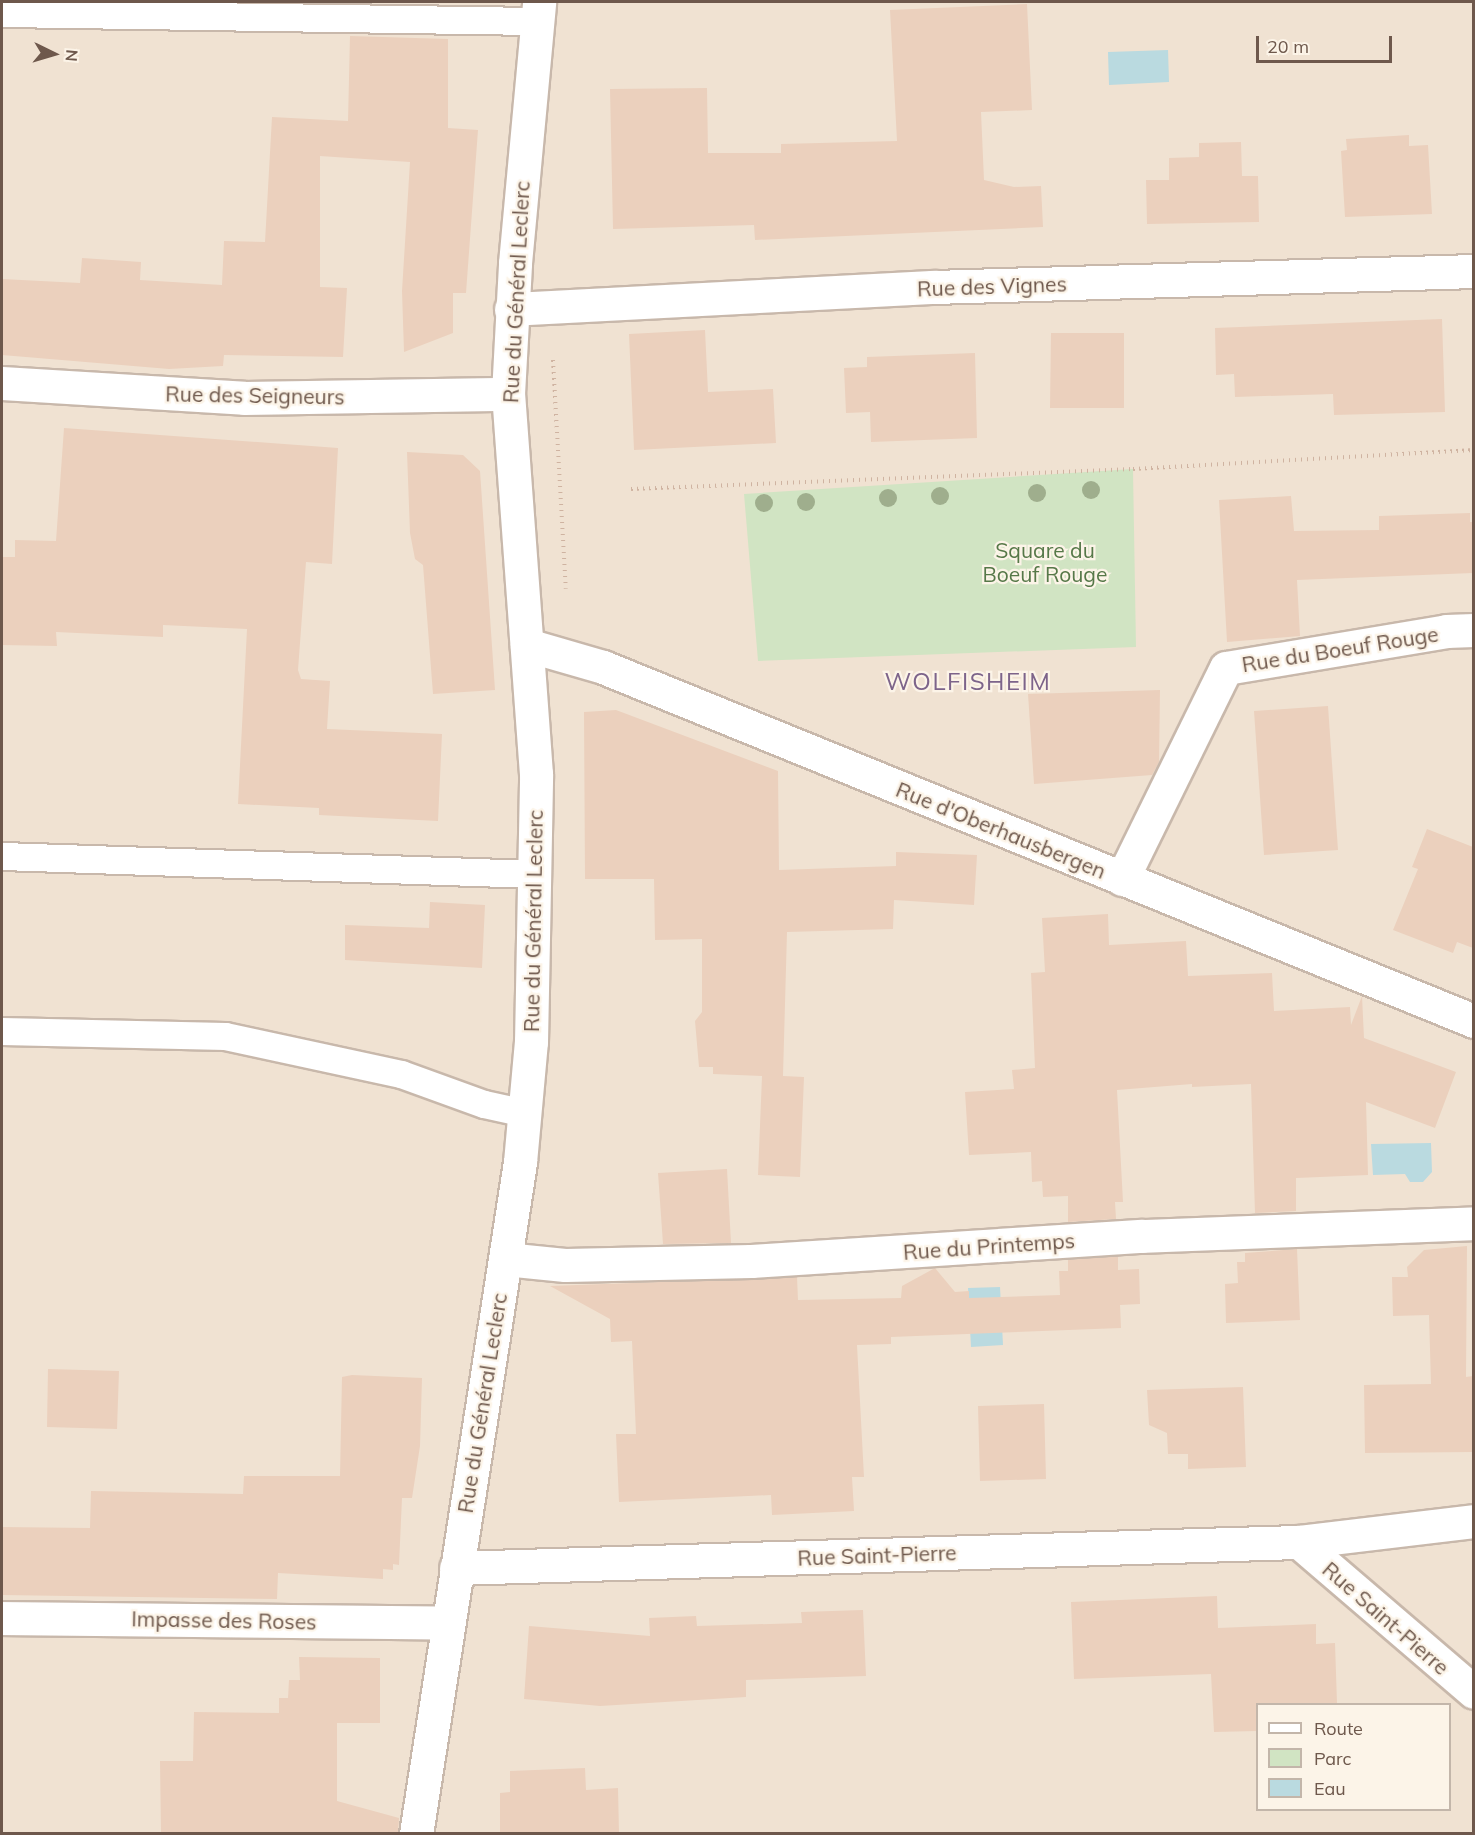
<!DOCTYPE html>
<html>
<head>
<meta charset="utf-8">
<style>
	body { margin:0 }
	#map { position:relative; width:1475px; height:1835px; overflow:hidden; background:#f9f0e2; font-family:Mulish,sans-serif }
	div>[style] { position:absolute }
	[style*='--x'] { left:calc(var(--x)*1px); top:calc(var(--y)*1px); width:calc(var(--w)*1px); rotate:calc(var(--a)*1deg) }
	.residential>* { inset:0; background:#f0e2d2 }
	.green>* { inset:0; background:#d1e4c3 }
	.water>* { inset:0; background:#badae0 }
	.building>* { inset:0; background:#ebd0bd }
	.path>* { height:4px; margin-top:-2px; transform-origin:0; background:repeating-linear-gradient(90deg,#cfb3a1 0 1.5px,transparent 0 6px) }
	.roads { filter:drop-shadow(2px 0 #c8b8ab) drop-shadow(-2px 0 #c8b8ab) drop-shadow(0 2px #c8b8ab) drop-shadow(0 -2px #c8b8ab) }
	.lane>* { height:27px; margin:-13.5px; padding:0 13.5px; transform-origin:13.5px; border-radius:13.5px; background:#fff }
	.street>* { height:33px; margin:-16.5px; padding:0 16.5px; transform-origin:16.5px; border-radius:16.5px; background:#fff }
	.secondary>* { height:33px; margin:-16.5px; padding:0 16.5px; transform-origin:16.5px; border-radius:16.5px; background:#fff }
	.trees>* { width:18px; height:18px; margin:-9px; border-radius:50%; background:#9fae8d }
	span { translate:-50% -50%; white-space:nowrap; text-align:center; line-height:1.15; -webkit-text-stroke:4.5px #fcf4e8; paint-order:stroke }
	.street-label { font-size:21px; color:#6e584c }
	.park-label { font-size:21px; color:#567848 }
	.quarter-label { font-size:24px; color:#7d648a; letter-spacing:1.5px }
	.frame { position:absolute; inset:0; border:3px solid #6e584c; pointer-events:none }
	.legend { position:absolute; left:1256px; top:1703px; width:195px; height:108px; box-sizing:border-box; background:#fcf4e8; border:2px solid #c3b6aa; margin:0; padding:8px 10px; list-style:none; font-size:18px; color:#6e584c }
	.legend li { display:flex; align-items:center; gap:12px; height:30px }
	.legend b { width:30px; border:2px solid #c3b6aa }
	.north { position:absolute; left:24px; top:24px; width:60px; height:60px; -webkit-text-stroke:4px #fcf4e8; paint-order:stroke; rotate:95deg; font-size:16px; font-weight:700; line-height:24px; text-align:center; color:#6e584c }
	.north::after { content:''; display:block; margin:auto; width:21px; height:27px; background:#6e584c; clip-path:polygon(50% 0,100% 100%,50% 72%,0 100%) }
	.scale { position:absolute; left:1256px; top:36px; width:136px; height:27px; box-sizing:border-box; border:3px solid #6e584c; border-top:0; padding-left:8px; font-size:18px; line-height:21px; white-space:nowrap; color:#6e584c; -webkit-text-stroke:4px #fcf4e8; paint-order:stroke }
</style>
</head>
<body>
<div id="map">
	<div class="residential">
		<div style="clip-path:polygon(evenodd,2px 2px,1473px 2px,1473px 1833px,2px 1834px,2px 2px,1258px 1704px,1450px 1704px,1450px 1810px,1258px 1810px,1258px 1704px)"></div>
	</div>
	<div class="green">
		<div style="clip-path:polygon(1133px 469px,1136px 647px,758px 661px,744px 494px)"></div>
	</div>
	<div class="water">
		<div style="clip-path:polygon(1168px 50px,1169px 82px,1109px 85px,1108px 52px)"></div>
		<div style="clip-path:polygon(1431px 1143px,1432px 1172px,1423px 1182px,1410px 1182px,1405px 1174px,1373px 1175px,1371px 1144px)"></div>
		<div style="clip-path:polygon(1000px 1287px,1003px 1345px,971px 1347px,968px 1288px)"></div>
	</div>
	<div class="building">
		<div style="clip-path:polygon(1027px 4px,1032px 110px,981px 112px,984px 180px,1014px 187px,1041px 186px,1043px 227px,755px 240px,754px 225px,613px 229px,610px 89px,707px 88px,708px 153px,781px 153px,781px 144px,897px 141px,890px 10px)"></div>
		<div style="clip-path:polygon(350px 36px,448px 39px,448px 128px,478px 130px,466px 293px,453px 293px,453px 333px,404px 352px,402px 291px,410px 162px,320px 156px,320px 287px,347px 288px,343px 357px,224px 355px,223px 366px,169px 369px,2px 355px,2px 279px,80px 283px,82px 258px,141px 262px,140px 280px,222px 285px,224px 241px,265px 242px,272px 117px,348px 121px)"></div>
		<div style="clip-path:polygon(1409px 135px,1409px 146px,1428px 145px,1432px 214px,1345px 217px,1341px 151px,1347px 150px,1346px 139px)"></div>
		<div style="clip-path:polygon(1241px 142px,1242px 176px,1258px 176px,1259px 222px,1147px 224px,1146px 180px,1169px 180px,1169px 158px,1199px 157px,1199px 143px)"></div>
		<div style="clip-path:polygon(1442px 319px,1445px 412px,1334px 415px,1333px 394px,1235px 397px,1234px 374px,1216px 375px,1215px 328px)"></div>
		<div style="clip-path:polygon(705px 330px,708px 392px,773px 389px,776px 443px,634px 450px,629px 334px)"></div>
		<div style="clip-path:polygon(1051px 333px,1124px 333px,1124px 408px,1050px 408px)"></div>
		<div style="clip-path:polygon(975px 353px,977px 438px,871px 442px,870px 412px,846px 413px,844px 368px,867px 367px,867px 357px)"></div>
		<div style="clip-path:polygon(64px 428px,338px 448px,332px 564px,306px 562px,298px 670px,301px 679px,330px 681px,327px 729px,442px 734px,438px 821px,319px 815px,319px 808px,238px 804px,247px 629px,163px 625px,163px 637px,56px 632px,57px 646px,2px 645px,2px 557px,15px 557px,15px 540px,56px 541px)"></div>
		<div style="clip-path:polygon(407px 452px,463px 455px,480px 471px,495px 690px,433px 694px,423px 565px,415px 559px,410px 533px)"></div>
		<div style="clip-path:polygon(1291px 496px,1294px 531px,1379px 530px,1379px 516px,1470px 513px,1470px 522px,1473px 522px,1473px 573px,1297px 580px,1300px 636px,1227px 642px,1219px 500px)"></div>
		<div style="clip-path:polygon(1160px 690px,1159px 762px,1152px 775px,1034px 784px,1028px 694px)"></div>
		<div style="clip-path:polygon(1328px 706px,1338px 850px,1264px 855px,1254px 711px)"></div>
		<div style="clip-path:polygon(616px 710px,778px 771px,779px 870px,896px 866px,896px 852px,977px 855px,974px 905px,894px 900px,893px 929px,787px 932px,783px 1076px,804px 1077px,800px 1177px,758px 1175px,762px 1076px,713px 1074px,713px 1067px,699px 1067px,695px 1021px,702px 1012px,702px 939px,655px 940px,654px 879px,585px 879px,584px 712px)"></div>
		<div style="clip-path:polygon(1427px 829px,1473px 847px,1473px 948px,1457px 942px,1453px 953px,1393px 930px,1418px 869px,1412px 867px)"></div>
		<div style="clip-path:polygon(430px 902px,485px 905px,482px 968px,345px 960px,345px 925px,429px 928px)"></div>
		<div style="clip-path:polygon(1108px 914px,1109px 945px,1186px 941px,1188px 976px,1272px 973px,1274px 1011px,1350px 1007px,1351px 1025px,1362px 996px,1364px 1038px,1456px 1072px,1435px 1128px,1366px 1102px,1368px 1175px,1296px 1178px,1296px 1211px,1255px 1213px,1251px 1084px,1192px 1087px,1192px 1084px,1117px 1090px,1123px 1202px,1115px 1202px,1116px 1219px,1068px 1222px,1068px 1196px,1043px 1197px,1042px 1181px,1032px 1182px,1031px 1152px,969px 1155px,965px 1092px,1014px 1089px,1012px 1070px,1035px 1068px,1031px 973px,1045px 972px,1042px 918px)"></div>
		<div style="clip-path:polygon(727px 1169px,731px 1243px,663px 1244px,658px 1173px)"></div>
		<div style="clip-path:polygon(1467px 1246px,1466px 1377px,1473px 1376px,1473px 1452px,1365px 1453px,1364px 1385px,1431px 1384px,1429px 1315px,1393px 1316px,1392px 1277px,1408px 1277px,1407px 1267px,1424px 1250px)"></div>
		<div style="clip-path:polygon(1297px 1249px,1300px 1320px,1226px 1323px,1225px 1284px,1238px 1283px,1237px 1262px,1245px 1262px,1245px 1253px)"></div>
		<div style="clip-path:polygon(1118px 1256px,1118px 1270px,1139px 1269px,1140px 1304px,1120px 1305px,1121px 1328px,891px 1337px,891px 1344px,857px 1345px,864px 1477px,852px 1477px,854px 1511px,772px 1515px,771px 1495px,619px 1502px,616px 1434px,636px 1434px,632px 1341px,611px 1342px,610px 1319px,550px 1286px,797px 1277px,798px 1300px,901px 1298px,902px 1286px,935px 1268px,955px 1292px,969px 1291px,969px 1298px,1060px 1295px,1059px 1271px,1068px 1271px,1068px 1260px)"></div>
		<div style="clip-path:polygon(48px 1369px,119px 1371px,117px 1429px,47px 1427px)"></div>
		<div style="clip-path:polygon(352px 1375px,422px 1378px,420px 1446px,412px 1498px,402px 1498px,399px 1565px,393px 1564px,393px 1570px,383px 1569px,383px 1579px,278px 1573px,277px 1599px,2px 1595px,2px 1527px,90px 1528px,91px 1491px,243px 1494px,244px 1476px,340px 1476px,342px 1377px)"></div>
		<div style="clip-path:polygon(1243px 1387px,1246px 1467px,1188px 1469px,1188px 1454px,1168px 1454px,1167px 1433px,1149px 1425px,1147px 1390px)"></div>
		<div style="clip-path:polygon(1044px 1404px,1046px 1479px,980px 1481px,978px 1406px)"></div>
		<div style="clip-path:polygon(1217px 1596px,1218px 1628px,1316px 1624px,1316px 1644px,1335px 1643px,1337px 1703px,1257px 1704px,1257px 1731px,1214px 1732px,1211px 1674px,1074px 1679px,1071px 1602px)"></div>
		<div style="clip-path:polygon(863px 1610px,866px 1676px,746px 1680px,746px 1697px,600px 1706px,524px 1699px,529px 1626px,650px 1636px,649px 1618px,696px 1616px,697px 1626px,802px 1623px,801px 1612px)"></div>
		<div style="clip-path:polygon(299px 1657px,380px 1658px,380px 1723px,337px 1723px,337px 1801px,399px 1818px,398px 1833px,161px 1833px,160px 1761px,193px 1761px,194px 1712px,279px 1713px,279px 1698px,288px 1698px,289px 1680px,300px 1680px)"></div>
		<div style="clip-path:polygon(585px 1768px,586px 1790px,618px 1788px,619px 1833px,500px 1833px,500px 1793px,510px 1792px,510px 1771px)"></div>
	</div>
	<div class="path">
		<div style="--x:553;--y:360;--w:229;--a:86.8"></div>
		<div style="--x:631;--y:489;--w:502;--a:-2.28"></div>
		<div style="--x:1133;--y:469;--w:342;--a:-3.2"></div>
	</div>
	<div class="roads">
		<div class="lane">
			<div style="--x:2;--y:13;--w:535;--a:0.86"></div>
			<div style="--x:2;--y:856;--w:532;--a:1.94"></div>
			<div style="--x:2;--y:1031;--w:223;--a:1.3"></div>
			<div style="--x:225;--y:1036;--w:180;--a:12.2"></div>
			<div style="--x:401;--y:1074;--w:88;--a:19.9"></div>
			<div style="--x:484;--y:1104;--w:42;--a:12.4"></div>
		</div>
		<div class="street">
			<div style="--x:511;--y:309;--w:423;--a:-3"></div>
			<div style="--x:933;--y:287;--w:541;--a:-1.69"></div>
			<div style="--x:1122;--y:879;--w:235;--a:-63.8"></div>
			<div style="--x:1226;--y:668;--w:223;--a:-9.5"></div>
			<div style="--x:1446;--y:631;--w:28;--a:-2"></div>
			<div style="--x:505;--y:1259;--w:60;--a:5.7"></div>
			<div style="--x:565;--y:1265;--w:186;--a:-1.2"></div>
			<div style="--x:751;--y:1261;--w:392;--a:-3.7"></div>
			<div style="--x:1142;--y:1236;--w:332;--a:-2.2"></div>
			<div style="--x:1299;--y:1542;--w:230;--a:40.6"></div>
			<div style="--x:456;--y:1568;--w:843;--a:-1.77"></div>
			<div style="--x:1299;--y:1542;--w:176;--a:-6.8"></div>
			<div style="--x:2;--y:1618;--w:444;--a:0.6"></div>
		</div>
		<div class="secondary">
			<div style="--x:2;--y:383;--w:242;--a:3.5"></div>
			<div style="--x:244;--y:398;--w:264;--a:-0.9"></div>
			<div style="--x:527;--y:645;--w:79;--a:16.1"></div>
			<div style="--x:603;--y:667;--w:940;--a:22.12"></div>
			<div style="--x:416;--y:1834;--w:680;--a:-81.2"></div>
			<div style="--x:520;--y:1162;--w:121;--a:-84.8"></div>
			<div style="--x:531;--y:1042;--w:268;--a:-88.9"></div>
			<div style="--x:536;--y:774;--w:381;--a:-94.2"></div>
			<div style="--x:508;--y:394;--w:131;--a:-86.9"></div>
			<div style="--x:515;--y:263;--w:262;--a:-84.7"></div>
		</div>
	</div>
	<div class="trees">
		<div style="left:1091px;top:490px"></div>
		<div style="left:1037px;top:493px"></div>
		<div style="left:940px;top:496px"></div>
		<div style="left:888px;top:498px"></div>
		<div style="left:806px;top:502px"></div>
		<div style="left:764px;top:503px"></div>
	</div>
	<div class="street-label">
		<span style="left:992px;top:286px;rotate:-2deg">Rue des Vignes</span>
		<span style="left:516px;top:292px;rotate:-87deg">Rue du Général Leclerc</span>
		<span style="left:255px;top:395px;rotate:1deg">Rue des Seigneurs</span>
		<span style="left:1340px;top:649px;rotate:-9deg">Rue du Boeuf Rouge</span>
		<span style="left:1001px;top:830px;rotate:22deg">Rue d'Oberhausbergen</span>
		<span style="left:533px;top:921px;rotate:-89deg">Rue du Général Leclerc</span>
		<span style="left:989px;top:1246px;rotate:-4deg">Rue du Printemps</span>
		<span style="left:482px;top:1403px;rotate:-81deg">Rue du Général Leclerc</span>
		<span style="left:877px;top:1555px;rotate:-2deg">Rue Saint-Pierre</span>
		<span style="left:1386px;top:1618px;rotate:41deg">Rue Saint-Pierre</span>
		<span style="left:224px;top:1620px;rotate:1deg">Impasse des Roses</span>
	</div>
	<div class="park-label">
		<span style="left:1045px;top:562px">Square du<br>Boeuf Rouge</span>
	</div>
	<div class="quarter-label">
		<span style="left:968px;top:682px">WOLFISHEIM</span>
	</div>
	<div class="frame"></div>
	<ul class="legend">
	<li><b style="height:8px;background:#fff"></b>Route</li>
	<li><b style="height:16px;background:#d1e4c3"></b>Parc</li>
	<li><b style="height:16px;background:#badae0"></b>Eau</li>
	</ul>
	<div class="north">N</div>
	<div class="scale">20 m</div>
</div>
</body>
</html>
